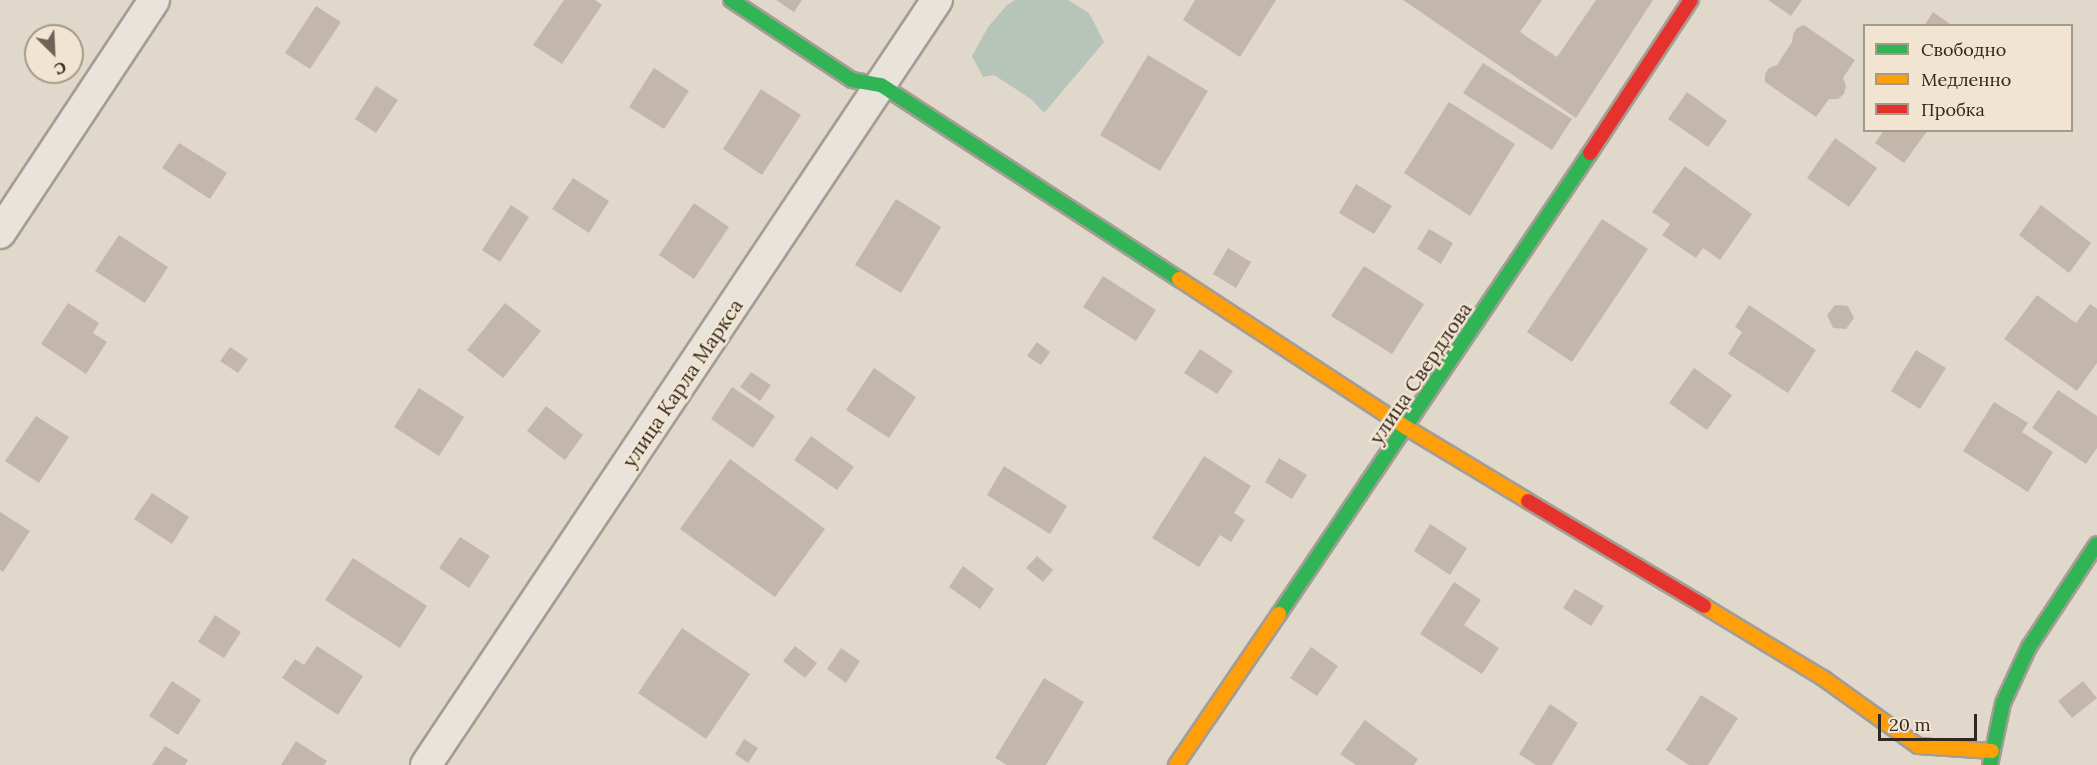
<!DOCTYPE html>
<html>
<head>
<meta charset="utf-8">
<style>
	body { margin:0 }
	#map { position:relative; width:2097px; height:765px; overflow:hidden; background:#e0d8ca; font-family:Lora,serif }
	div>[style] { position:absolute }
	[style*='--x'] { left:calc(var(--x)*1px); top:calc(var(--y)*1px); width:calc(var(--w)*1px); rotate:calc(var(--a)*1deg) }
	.water>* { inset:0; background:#b6c4ba }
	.building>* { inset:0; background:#c3b7ac }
	.roads { filter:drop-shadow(2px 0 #a59d94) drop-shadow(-2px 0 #a59d94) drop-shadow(0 2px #a59d94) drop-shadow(0 -2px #a59d94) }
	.street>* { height:30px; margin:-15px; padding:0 15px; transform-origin:15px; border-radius:15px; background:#e8e4db }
	.fast>* { height:14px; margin:-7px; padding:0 7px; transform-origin:7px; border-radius:7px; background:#30b455 }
	.slow>* { height:14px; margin:-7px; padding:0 7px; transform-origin:7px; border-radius:7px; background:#ff9f0a }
	.jam>* { height:14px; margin:-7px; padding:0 7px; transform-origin:7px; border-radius:7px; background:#e5322d }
	span { translate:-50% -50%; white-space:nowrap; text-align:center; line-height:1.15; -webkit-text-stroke:5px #f1e5d1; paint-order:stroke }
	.street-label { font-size:20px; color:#32261e }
	.legend { position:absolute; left:1863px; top:24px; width:210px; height:108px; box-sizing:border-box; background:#f1e5d1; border:2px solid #a59989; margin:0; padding:8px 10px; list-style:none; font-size:18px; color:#32261e }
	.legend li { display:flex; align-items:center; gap:12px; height:30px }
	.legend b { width:30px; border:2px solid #a59989 }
	.north { position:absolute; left:24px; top:24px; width:60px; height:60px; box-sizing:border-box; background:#f1e5d1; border:2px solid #a59989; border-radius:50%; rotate:156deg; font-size:16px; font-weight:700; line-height:24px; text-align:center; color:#32261e }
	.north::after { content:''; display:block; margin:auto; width:21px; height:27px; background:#6f645a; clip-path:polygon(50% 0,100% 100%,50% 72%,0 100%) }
	.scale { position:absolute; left:1878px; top:714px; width:99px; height:27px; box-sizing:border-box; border:3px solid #32261e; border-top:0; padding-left:8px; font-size:18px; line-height:21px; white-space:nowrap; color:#32261e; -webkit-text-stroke:4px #f1e5d1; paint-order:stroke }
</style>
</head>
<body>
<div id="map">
	<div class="water">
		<div style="clip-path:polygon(1015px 0,1068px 0,1089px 13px,1104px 42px,1044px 113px,1031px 99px,994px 75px,983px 77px,972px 56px,988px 27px,1007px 5px)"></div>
	</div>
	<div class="building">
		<div style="clip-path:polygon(564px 0,595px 0,602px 5px,562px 64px,533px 45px)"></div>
		<div style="clip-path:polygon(776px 0,802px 0,794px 12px)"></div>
		<div style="clip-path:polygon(1195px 0,1276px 0,1240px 57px,1183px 20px)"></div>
		<div style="clip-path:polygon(1403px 0,1542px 0,1520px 32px,1557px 57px,1596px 0,1653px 0,1576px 118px)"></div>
		<div style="clip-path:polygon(1768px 0,1802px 0,1791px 16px)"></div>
		<div style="clip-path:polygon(316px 6px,341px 22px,310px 69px,285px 53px)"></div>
		<div style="clip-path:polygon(1933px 12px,1953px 26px,1924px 26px)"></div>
		<div style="clip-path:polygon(1804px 25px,1855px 60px,1843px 78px,1846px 86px,1844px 94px,1838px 99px,1829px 99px,1816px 117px,1765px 82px,1765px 74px,1769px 68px,1777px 65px,1792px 42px,1793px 34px,1797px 28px)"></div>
		<div style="clip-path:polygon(1148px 55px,1208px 91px,1160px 171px,1100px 135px)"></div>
		<div style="clip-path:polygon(1483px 63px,1572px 119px,1552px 150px,1463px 93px)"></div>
		<div style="clip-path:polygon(654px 68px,689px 91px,664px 129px,629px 107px)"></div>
		<div style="clip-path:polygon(376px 86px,398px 100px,376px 133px,355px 119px)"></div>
		<div style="clip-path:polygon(761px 89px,801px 115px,762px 175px,723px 149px)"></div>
		<div style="clip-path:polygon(1687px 92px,1727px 121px,1708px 147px,1668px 119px)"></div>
		<div style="clip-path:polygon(1449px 102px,1515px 144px,1470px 216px,1404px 173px)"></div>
		<div style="clip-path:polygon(1884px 130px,1928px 130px,1904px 163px,1875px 143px)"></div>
		<div style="clip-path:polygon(1835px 138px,1877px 168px,1849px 207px,1807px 178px)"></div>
		<div style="clip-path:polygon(179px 143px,227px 173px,210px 199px,162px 168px)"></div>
		<div style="clip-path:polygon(1685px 166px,1752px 214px,1720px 260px,1703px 248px,1696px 258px,1662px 235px,1670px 224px,1652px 212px)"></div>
		<div style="clip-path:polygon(573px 178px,609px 201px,589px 233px,552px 209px)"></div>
		<div style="clip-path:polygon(1356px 184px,1392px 206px,1374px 234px,1339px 213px)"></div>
		<div style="clip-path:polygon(896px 199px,941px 227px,901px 293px,855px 265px)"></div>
		<div style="clip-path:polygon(694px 203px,729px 227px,694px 279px,659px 255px)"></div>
		<div style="clip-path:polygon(511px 205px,529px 217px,500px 262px,482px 250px)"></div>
		<div style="clip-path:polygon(2041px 205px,2091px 243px,2069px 273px,2019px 235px)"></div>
		<div style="clip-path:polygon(1602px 219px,1648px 249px,1572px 362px,1527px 332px)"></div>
		<div style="clip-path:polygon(1429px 229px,1453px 243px,1441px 264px,1417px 249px)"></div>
		<div style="clip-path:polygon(119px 235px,168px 267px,145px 303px,95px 271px)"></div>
		<div style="clip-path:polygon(1228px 248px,1251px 262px,1236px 288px,1213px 274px)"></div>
		<div style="clip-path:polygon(1364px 266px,1424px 304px,1392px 354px,1331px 316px)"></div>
		<div style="clip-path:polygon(1103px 276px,1156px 310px,1136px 341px,1083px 307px)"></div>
		<div style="clip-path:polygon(2037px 295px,2076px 323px,2090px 304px,2097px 309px,2097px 363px,2077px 391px,2004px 339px)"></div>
		<div style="clip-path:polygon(68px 303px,99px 323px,93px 333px,107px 342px,86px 374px,41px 344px)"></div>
		<div style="clip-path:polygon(505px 303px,541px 331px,503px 378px,467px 350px)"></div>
		<div style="clip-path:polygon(1749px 305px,1816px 350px,1788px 393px,1728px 354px,1742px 332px,1735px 327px)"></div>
		<div style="clip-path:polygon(1835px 305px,1848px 306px,1854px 318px,1846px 329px,1833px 328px,1827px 315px)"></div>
		<div style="clip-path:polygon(1037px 342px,1050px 352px,1041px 365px,1027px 356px)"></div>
		<div style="clip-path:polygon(230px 347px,248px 359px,238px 373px,220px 361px)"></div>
		<div style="clip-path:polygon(1200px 349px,1233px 371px,1217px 394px,1184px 373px)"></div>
		<div style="clip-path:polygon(1916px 350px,1946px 368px,1920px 409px,1891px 391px)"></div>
		<div style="clip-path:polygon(874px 368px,916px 397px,889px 438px,846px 410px)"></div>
		<div style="clip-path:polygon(1694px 368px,1732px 395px,1707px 430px,1669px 403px)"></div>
		<div style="clip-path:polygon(751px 372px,771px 385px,760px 401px,740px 387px)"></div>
		<div style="clip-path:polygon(732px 387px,775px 416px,753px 448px,711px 419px)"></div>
		<div style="clip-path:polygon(419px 388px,464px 417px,439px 456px,394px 427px)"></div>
		<div style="clip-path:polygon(2058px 390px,2097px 416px,2097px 448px,2086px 464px,2032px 428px)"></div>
		<div style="clip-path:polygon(1994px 402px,2028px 423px,2022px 432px,2053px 452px,2028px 492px,1963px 451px)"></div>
		<div style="clip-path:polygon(546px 406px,583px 435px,565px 460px,527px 431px)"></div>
		<div style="clip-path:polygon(36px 416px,69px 437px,39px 483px,5px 461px)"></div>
		<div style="clip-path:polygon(811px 436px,854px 467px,837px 490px,794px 460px)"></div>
		<div style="clip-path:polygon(1204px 456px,1251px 486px,1234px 513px,1245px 520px,1231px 542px,1220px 535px,1199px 567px,1152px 538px)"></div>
		<div style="clip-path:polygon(1279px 458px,1307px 475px,1292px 499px,1265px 482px)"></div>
		<div style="clip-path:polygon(730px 459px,825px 529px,775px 597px,680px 529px)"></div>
		<div style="clip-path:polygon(1004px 466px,1067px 506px,1050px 534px,987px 495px)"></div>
		<div style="clip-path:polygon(152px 493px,189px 517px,172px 544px,134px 519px)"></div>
		<div style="clip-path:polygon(0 512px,30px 531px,3px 572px,0 570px)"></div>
		<div style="clip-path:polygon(1430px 524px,1467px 548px,1450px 575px,1414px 551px)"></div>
		<div style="clip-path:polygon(460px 537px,490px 556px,469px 588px,439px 568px)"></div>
		<div style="clip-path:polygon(1037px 556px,1053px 570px,1043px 582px,1026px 568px)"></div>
		<div style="clip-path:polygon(353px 558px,427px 606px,400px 648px,325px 600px)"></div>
		<div style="clip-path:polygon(963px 566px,994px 589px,980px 609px,949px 587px)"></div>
		<div style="clip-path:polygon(1454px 582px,1481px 600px,1464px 625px,1499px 648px,1482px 674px,1420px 634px)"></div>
		<div style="clip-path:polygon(1575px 589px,1604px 606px,1591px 626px,1563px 608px)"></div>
		<div style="clip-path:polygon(215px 615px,241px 632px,224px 658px,198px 642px)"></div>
		<div style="clip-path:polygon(682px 628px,750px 674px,706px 739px,638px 693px)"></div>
		<div style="clip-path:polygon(317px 646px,363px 676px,338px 715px,282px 678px,295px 659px,304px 665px)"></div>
		<div style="clip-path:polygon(795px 646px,817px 663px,805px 678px,783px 661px)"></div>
		<div style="clip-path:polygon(1311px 647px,1338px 666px,1317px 696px,1290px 678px)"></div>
		<div style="clip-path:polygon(841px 648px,860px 661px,846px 683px,827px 669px)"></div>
		<div style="clip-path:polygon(1044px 678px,1084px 702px,1046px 765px,1007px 765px,995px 758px)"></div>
		<div style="clip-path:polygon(172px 681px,201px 700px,178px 735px,149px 716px)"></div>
		<div style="clip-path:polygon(2083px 681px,2097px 698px,2072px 718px,2058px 701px)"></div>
		<div style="clip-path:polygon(1701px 695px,1738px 718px,1708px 765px,1689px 765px,1666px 750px)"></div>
		<div style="clip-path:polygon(1550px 704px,1578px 723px,1552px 765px,1536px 765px,1519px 754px)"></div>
		<div style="clip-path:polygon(1365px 720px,1418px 759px,1414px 765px,1356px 765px,1340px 754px)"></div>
		<div style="clip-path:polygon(744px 739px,758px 748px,748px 763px,735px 754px)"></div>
		<div style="clip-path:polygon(296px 741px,327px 761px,324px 765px,281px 765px)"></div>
		<div style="clip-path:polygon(165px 746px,188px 760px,185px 765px,152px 765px)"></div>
	</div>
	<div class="roads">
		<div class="street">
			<div style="--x:0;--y:233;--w:279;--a:-56.5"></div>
			<div style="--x:426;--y:765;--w:920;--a:-56.26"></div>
		</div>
		<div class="fast">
			<div style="--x:731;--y:0;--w:145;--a:33.5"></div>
			<div style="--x:852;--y:80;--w:29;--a:10"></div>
			<div style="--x:881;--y:85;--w:356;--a:33.1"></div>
			<div style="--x:1279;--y:614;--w:556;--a:-56"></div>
			<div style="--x:1990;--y:765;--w:63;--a:-78.2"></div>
			<div style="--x:2003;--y:703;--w:62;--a:-65.1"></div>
			<div style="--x:2029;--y:647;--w:123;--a:-56.6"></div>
		</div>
		<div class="slow">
			<div style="--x:1179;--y:279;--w:272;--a:33.2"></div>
			<div style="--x:1407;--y:428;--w:141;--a:31.1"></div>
			<div style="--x:1704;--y:606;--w:139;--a:31.2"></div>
			<div style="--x:1823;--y:678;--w:117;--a:35.6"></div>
			<div style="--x:1918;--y:746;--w:74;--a:3.9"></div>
			<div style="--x:1176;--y:765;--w:183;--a:-55.7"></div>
		</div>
		<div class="jam">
			<div style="--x:1590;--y:153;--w:183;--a:-56.6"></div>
			<div style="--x:1528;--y:501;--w:205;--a:30.8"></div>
		</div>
	</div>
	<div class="street-label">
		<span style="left:1420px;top:373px;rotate:-56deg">улица Свердлова</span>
		<span style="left:682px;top:383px;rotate:-56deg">улица Карла Маркса</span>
	</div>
	<ul class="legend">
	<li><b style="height:8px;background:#30b455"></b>Свободно</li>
	<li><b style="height:8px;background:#ff9f0a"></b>Медленно</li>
	<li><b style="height:8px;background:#e5322d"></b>Пробка</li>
	</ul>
	<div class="north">С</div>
	<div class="scale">20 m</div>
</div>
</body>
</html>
